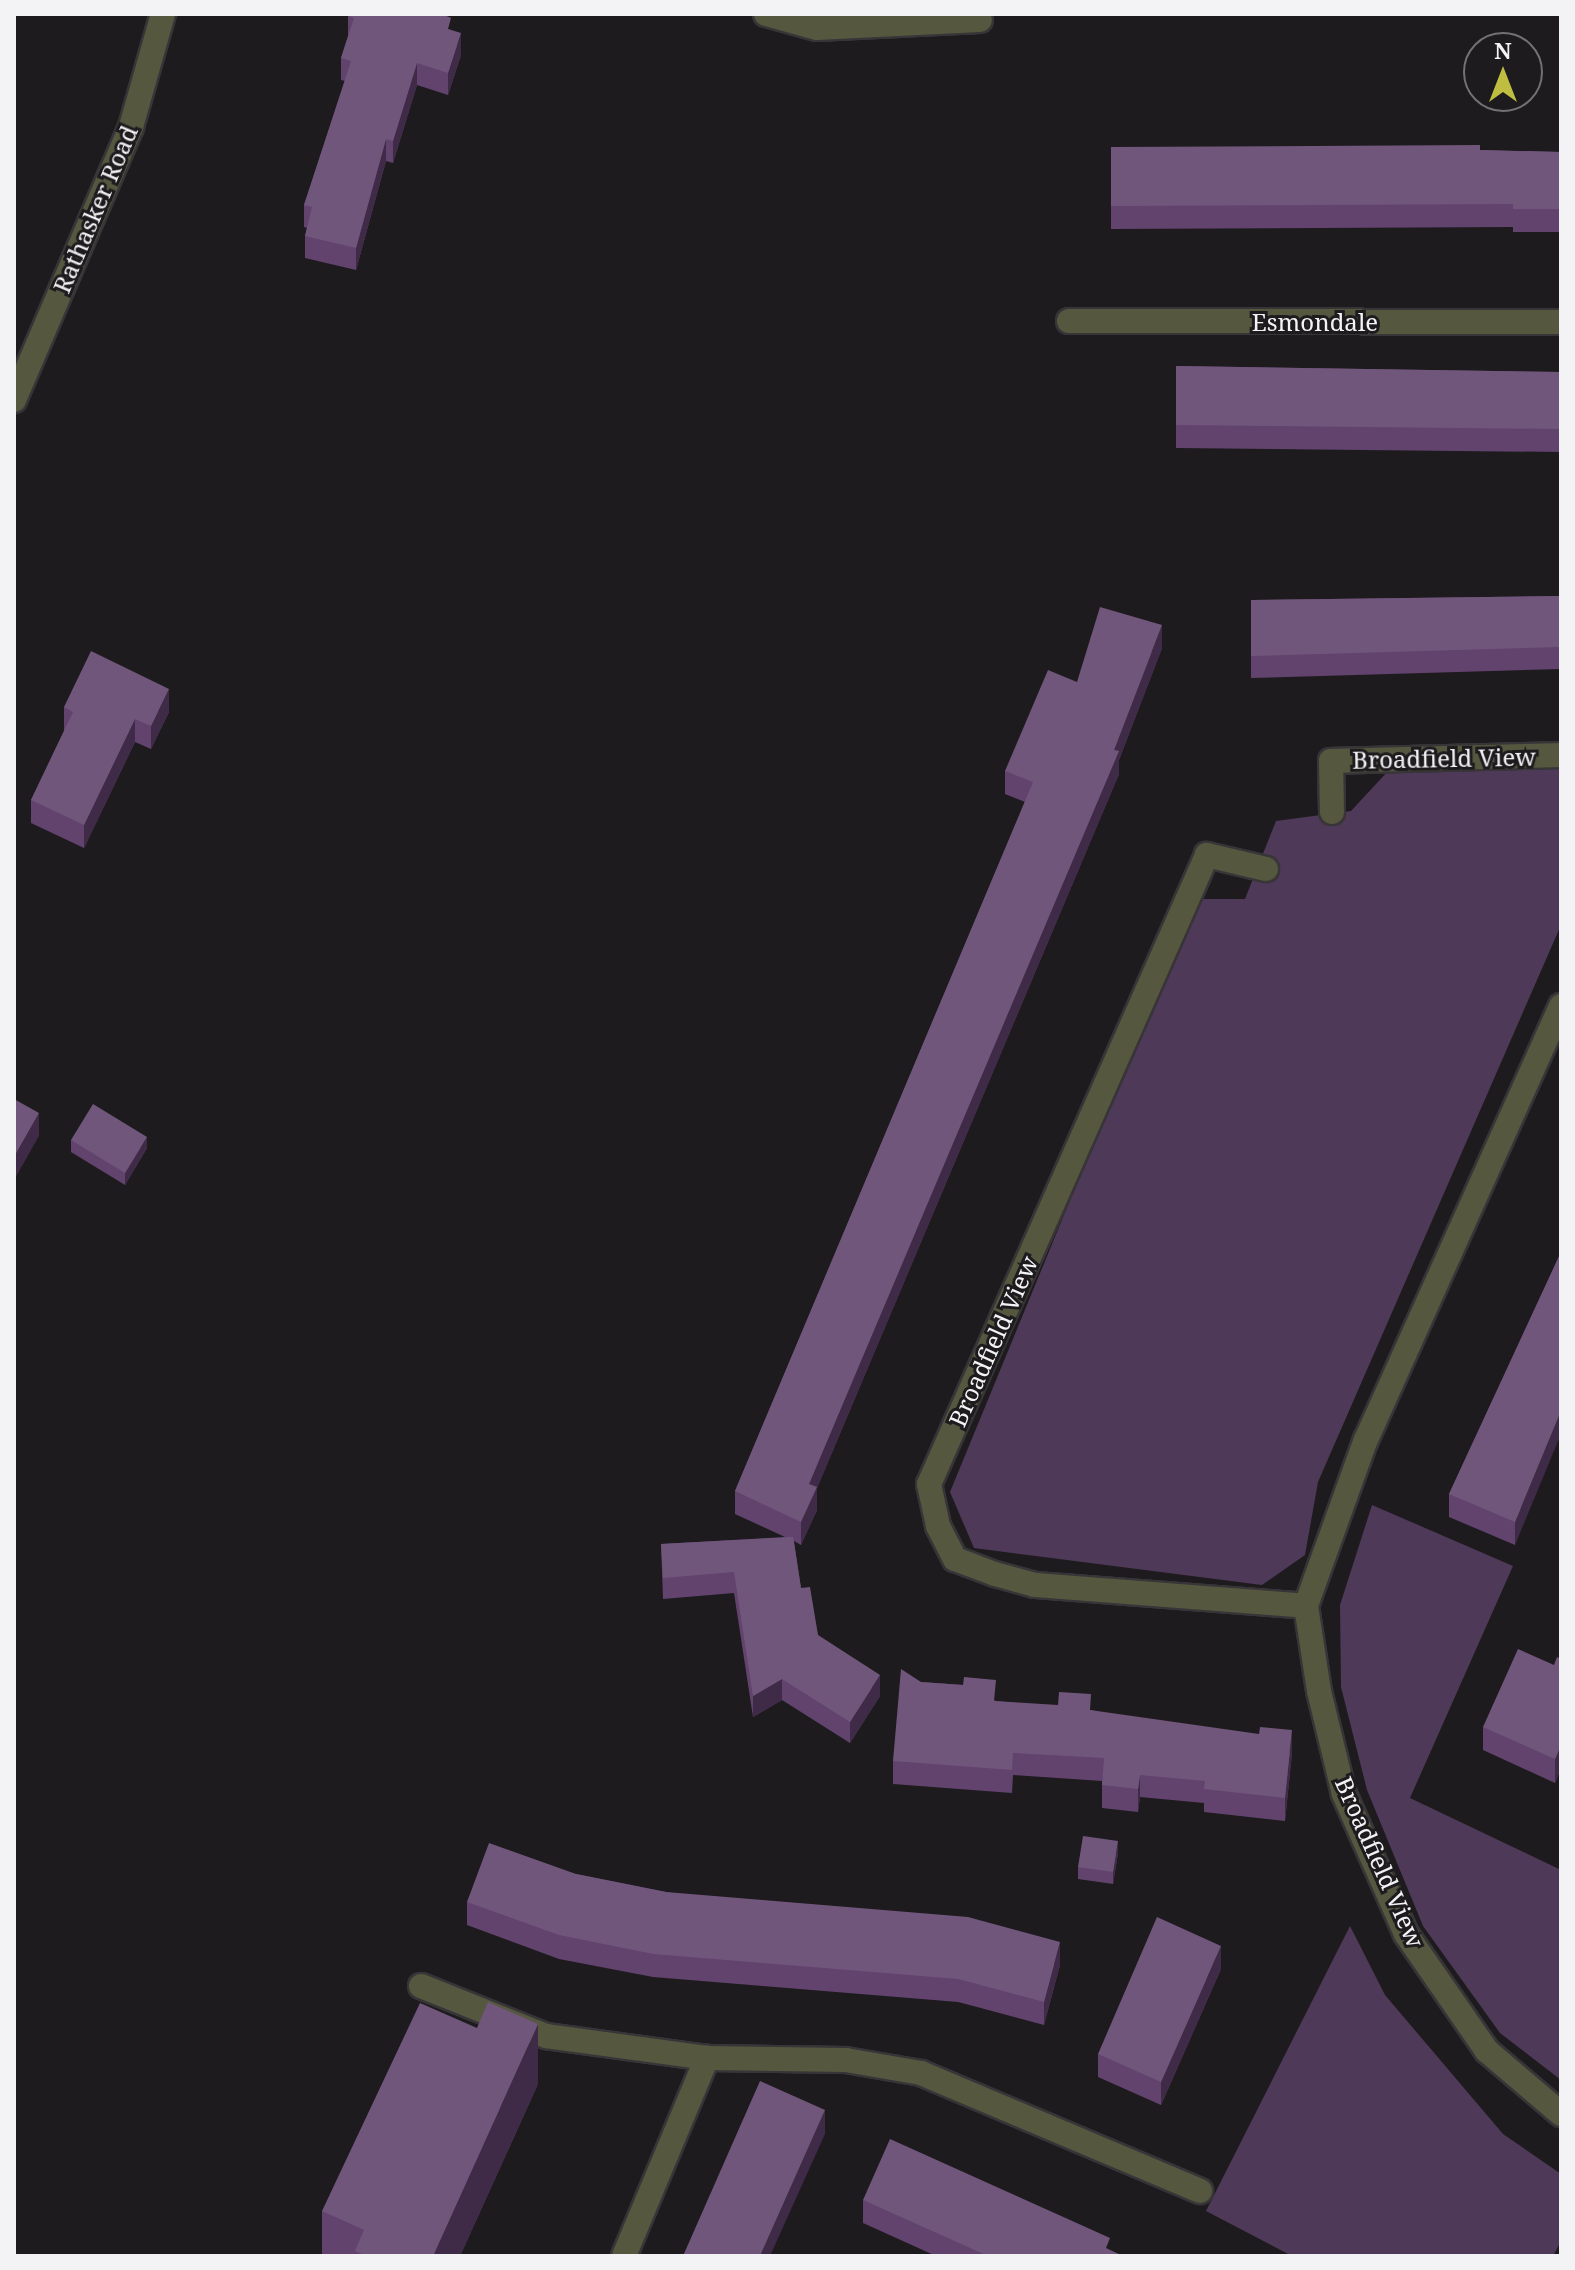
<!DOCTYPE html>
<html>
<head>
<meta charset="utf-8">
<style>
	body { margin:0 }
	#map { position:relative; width:1575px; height:2270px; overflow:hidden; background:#1d1b1e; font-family:"Noto Serif",serif }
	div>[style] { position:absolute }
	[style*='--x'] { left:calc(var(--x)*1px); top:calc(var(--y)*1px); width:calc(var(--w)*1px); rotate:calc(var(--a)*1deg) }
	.green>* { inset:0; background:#4f3958 }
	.roads { filter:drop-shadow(2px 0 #373538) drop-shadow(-2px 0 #373538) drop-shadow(0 2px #373538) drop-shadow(0 -2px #373538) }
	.street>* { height:24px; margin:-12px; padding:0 12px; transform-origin:12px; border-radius:12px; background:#56573f }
	.wall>* { inset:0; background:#61436d }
	.shaded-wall>* { inset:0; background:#3f2b47 }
	.building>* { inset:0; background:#71567c }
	span { translate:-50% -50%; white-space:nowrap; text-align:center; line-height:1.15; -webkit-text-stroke:6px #1d1b1e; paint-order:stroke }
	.street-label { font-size:24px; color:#f3f2f4 }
	.frame { position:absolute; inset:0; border:16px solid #f3f2f4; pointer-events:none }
	.north { position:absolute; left:1463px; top:32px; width:80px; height:80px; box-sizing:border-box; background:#1d1b1e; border:2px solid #737174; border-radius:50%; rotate:0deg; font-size:22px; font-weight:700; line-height:32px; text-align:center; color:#f3f2f4 }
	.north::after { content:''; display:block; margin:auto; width:28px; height:36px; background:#bfbe41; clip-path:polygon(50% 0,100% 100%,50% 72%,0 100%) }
</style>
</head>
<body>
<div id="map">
	<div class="green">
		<div style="clip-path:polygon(1561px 766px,1561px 925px,1318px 1482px,1305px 1555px,1262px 1585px,974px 1548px,950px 1492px,1194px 899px,1245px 899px,1276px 821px,1351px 811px,1389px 770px)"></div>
		<div style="clip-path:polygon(1372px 1505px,1513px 1566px,1410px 1798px,1561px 1870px,1561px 2080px,1500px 2033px,1423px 1926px,1367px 1790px,1341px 1687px,1340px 1605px)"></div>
		<div style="clip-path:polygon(1350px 1926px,1385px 1995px,1503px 2134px,1561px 2174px,1561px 2241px,1553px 2256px,1292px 2256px,1206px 2211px)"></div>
	</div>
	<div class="roads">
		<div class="street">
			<div style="--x:766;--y:14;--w:53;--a:15.4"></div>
			<div style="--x:817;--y:28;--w:163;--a:-2.8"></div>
			<div style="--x:1069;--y:321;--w:492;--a:0.1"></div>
			<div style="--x:14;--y:400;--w:297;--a:-66.8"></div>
			<div style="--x:131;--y:127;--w:117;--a:-74.2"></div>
			<div style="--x:1332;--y:812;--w:51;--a:-91.1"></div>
			<div style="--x:1331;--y:761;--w:230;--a:-1.5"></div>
			<div style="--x:1266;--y:869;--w:61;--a:-166.7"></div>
			<div style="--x:1207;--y:855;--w:688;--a:113.84"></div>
			<div style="--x:929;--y:1484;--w:43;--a:77.9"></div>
			<div style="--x:938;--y:1526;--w:37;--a:63"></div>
			<div style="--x:955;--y:1559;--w:43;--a:20.6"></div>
			<div style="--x:995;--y:1574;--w:41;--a:15.4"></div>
			<div style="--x:1035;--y:1585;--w:272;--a:4.4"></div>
			<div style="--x:1561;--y:1006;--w:475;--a:114.2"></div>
			<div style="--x:1366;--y:1439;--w:177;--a:109.8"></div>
			<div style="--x:1306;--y:1606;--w:86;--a:81.3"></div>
			<div style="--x:1319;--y:1691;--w:106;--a:76.4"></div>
			<div style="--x:1344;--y:1794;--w:153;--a:66.1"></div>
			<div style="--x:1406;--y:1934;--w:142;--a:55.3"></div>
			<div style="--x:1487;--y:2051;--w:97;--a:40.4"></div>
			<div style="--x:421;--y:1986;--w:135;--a:21.8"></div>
			<div style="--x:546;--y:2036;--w:162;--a:7.8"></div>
			<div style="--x:707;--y:2058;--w:139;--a:0.8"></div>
			<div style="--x:846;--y:2060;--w:76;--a:9.8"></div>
			<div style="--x:921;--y:2073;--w:303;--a:22.9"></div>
			<div style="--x:624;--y:2256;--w:215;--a:-67.3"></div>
		</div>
	</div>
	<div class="wall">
		<div style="clip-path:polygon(348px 16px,451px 30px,461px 55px,448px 95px,417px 85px,393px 163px,386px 161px,356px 270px,305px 258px,305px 236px,307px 228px,304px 227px,304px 205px,345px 81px,341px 80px,341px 58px,348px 36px)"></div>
		<div style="clip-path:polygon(1111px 147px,1480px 150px,1561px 152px,1561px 232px,1513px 232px,1513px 227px,1111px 229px)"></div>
		<div style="clip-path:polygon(1176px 366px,1561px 372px,1561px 452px,1176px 448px)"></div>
		<div style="clip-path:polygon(1561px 596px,1561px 669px,1251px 678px,1251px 600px)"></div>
		<div style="clip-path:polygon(1162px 648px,1119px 760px,1119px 774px,817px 1488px,817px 1510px,801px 1545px,794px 1541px,801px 1588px,818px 1635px,880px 1696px,850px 1743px,782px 1700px,753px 1717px,734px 1593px,663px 1599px,661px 1544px,785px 1537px,735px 1514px,735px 1491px,1025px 802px,1005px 794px,1005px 771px,1077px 682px)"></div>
		<div style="clip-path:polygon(64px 707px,169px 712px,151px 749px,135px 742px,84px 848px,31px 823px,31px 800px,64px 731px)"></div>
		<div style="clip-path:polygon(71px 1140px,147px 1148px,125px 1185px,71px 1152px)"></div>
		<div style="clip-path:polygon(1561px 1252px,1515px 1545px,1449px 1517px,1449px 1494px)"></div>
		<div style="clip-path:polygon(1561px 1659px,1561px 1768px,1555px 1783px,1483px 1750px,1483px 1727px)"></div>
		<div style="clip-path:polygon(921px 1682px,963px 1685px,996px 1701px,1091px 1710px,1292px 1753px,1285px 1821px,1204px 1812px,1204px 1803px,1140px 1797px,1138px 1812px,1102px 1808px,1102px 1781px,1013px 1775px,1012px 1793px,893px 1784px,893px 1761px)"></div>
		<div style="clip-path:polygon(1118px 1853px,1113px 1884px,1078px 1879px,1078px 1867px)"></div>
		<div style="clip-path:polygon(576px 1874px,666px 1892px,1060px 1965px,1044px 2025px,958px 2002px,653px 1977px,559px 1959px,467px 1925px,467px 1902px)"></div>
		<div style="clip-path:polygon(1221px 1969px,1161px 2105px,1098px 2077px,1098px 2054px)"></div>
		<div style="clip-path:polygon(538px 2084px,460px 2256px,322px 2256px,322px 2211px)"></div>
		<div style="clip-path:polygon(863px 2200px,1123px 2256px,936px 2256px,863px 2223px)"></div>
	</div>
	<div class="shaded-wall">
		<div style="clip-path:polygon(461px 33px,461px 55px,448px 95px,448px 73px)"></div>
		<div style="clip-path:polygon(417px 63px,417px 85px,393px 163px,393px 141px)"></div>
		<div style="clip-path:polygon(386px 139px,386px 161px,356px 270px,356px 248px)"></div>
		<div style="clip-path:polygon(1162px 625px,1162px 648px,1119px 760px,1119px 774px,817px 1488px,817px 1510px,801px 1545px,801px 1522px,809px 1484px,1114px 750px)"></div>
		<div style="clip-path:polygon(169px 689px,169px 712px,151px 749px,151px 726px)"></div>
		<div style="clip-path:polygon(135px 719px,135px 742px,84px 848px,84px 825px)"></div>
		<div style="clip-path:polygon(39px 1113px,39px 1136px,14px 1180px,14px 1157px)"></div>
		<div style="clip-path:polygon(147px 1137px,147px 1148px,125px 1185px,125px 1173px)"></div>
		<div style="clip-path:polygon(1561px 1411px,1561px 1434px,1515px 1545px,1515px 1522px)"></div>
		<div style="clip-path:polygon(880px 1675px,880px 1696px,850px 1743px,850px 1722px)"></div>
		<div style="clip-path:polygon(782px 1679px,782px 1700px,753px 1717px,753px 1696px)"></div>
		<div style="clip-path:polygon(1292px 1730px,1292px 1753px,1285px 1821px,1285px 1798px)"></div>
		<div style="clip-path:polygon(1561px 1745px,1561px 1768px,1555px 1783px,1555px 1759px)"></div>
		<div style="clip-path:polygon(1140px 1775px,1140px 1797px,1138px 1812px,1138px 1789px)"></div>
		<div style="clip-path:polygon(1118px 1841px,1118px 1853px,1113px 1884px,1113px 1872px)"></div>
		<div style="clip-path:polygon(1060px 1942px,1060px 1965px,1044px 2025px,1044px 2002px)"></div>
		<div style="clip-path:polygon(1221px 1946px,1221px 1969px,1161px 2105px,1161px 2082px)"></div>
		<div style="clip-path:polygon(538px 2024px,538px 2084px,460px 2256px,433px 2256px)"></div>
		<div style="clip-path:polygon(825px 2110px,825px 2134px,770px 2256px,760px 2256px)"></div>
	</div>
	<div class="building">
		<div style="clip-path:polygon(349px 14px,442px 14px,451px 18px,448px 29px,461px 33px,448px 73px,417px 63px,393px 141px,386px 139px,356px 248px,305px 236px,312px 207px,304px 205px,351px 61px,341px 58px,354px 18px,348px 16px)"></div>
		<div style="clip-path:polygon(1480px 145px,1480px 150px,1561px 152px,1561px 209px,1513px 209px,1513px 204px,1111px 206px,1111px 147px)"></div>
		<div style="clip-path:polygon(1176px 366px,1561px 372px,1561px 429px,1176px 425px)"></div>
		<div style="clip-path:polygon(1561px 596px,1561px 647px,1251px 656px,1251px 600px)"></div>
		<div style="clip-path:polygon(1100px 607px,1162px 625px,1114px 750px,1119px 751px,809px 1484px,817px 1487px,801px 1522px,735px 1491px,1033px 782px,1005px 771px,1048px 670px,1077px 682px)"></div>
		<div style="clip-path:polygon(91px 651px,169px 689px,151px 726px,135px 719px,84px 825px,31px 800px,73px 712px,64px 707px)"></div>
		<div style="clip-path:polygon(14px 1099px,39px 1113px,14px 1157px)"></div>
		<div style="clip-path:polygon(93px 1104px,147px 1137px,125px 1173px,71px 1140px)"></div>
		<div style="clip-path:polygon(1561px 1252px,1561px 1411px,1515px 1522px,1449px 1494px)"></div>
		<div style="clip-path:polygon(793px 1537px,801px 1588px,810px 1587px,818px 1635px,880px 1675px,850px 1722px,782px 1679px,753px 1696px,734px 1572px,663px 1578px,661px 1544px)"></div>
		<div style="clip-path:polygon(1518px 1649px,1554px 1665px,1557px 1657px,1561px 1659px,1561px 1745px,1555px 1759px,1483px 1727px)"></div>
		<div style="clip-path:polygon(901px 1669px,921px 1682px,963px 1685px,964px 1677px,996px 1680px,994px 1701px,1058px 1705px,1059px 1692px,1091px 1694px,1090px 1710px,1259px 1734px,1260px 1727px,1292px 1730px,1285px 1798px,1204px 1789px,1205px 1781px,1140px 1775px,1138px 1789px,1102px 1785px,1104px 1758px,1013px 1753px,1012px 1770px,893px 1761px)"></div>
		<div style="clip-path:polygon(1083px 1836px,1118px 1841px,1113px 1872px,1078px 1867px)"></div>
		<div style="clip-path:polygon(489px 1843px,576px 1874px,666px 1892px,968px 1917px,1060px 1942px,1044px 2002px,958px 1979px,653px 1954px,559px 1935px,467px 1902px)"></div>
		<div style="clip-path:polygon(1157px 1917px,1221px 1946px,1161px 2082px,1098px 2054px)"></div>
		<div style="clip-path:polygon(488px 2002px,538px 2024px,433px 2256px,367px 2256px,355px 2251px,364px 2230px,322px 2211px,420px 2003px,477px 2028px)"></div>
		<div style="clip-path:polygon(760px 2081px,825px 2110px,760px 2256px,683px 2256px)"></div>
		<div style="clip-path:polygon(890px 2139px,1110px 2238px,1106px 2248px,1123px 2256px,988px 2256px,863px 2200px)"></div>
	</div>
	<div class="street-label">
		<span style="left:95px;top:209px;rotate:-67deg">Rathasker Road</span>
		<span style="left:1315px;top:322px">Esmondale</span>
		<span style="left:1444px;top:758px;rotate:-1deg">Broadfield View</span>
		<span style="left:993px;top:1341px;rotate:-66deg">Broadfield View</span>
		<span style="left:1380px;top:1862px;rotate:66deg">Broadfield View</span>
	</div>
	<div class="frame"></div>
	<div class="north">N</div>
</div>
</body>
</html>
